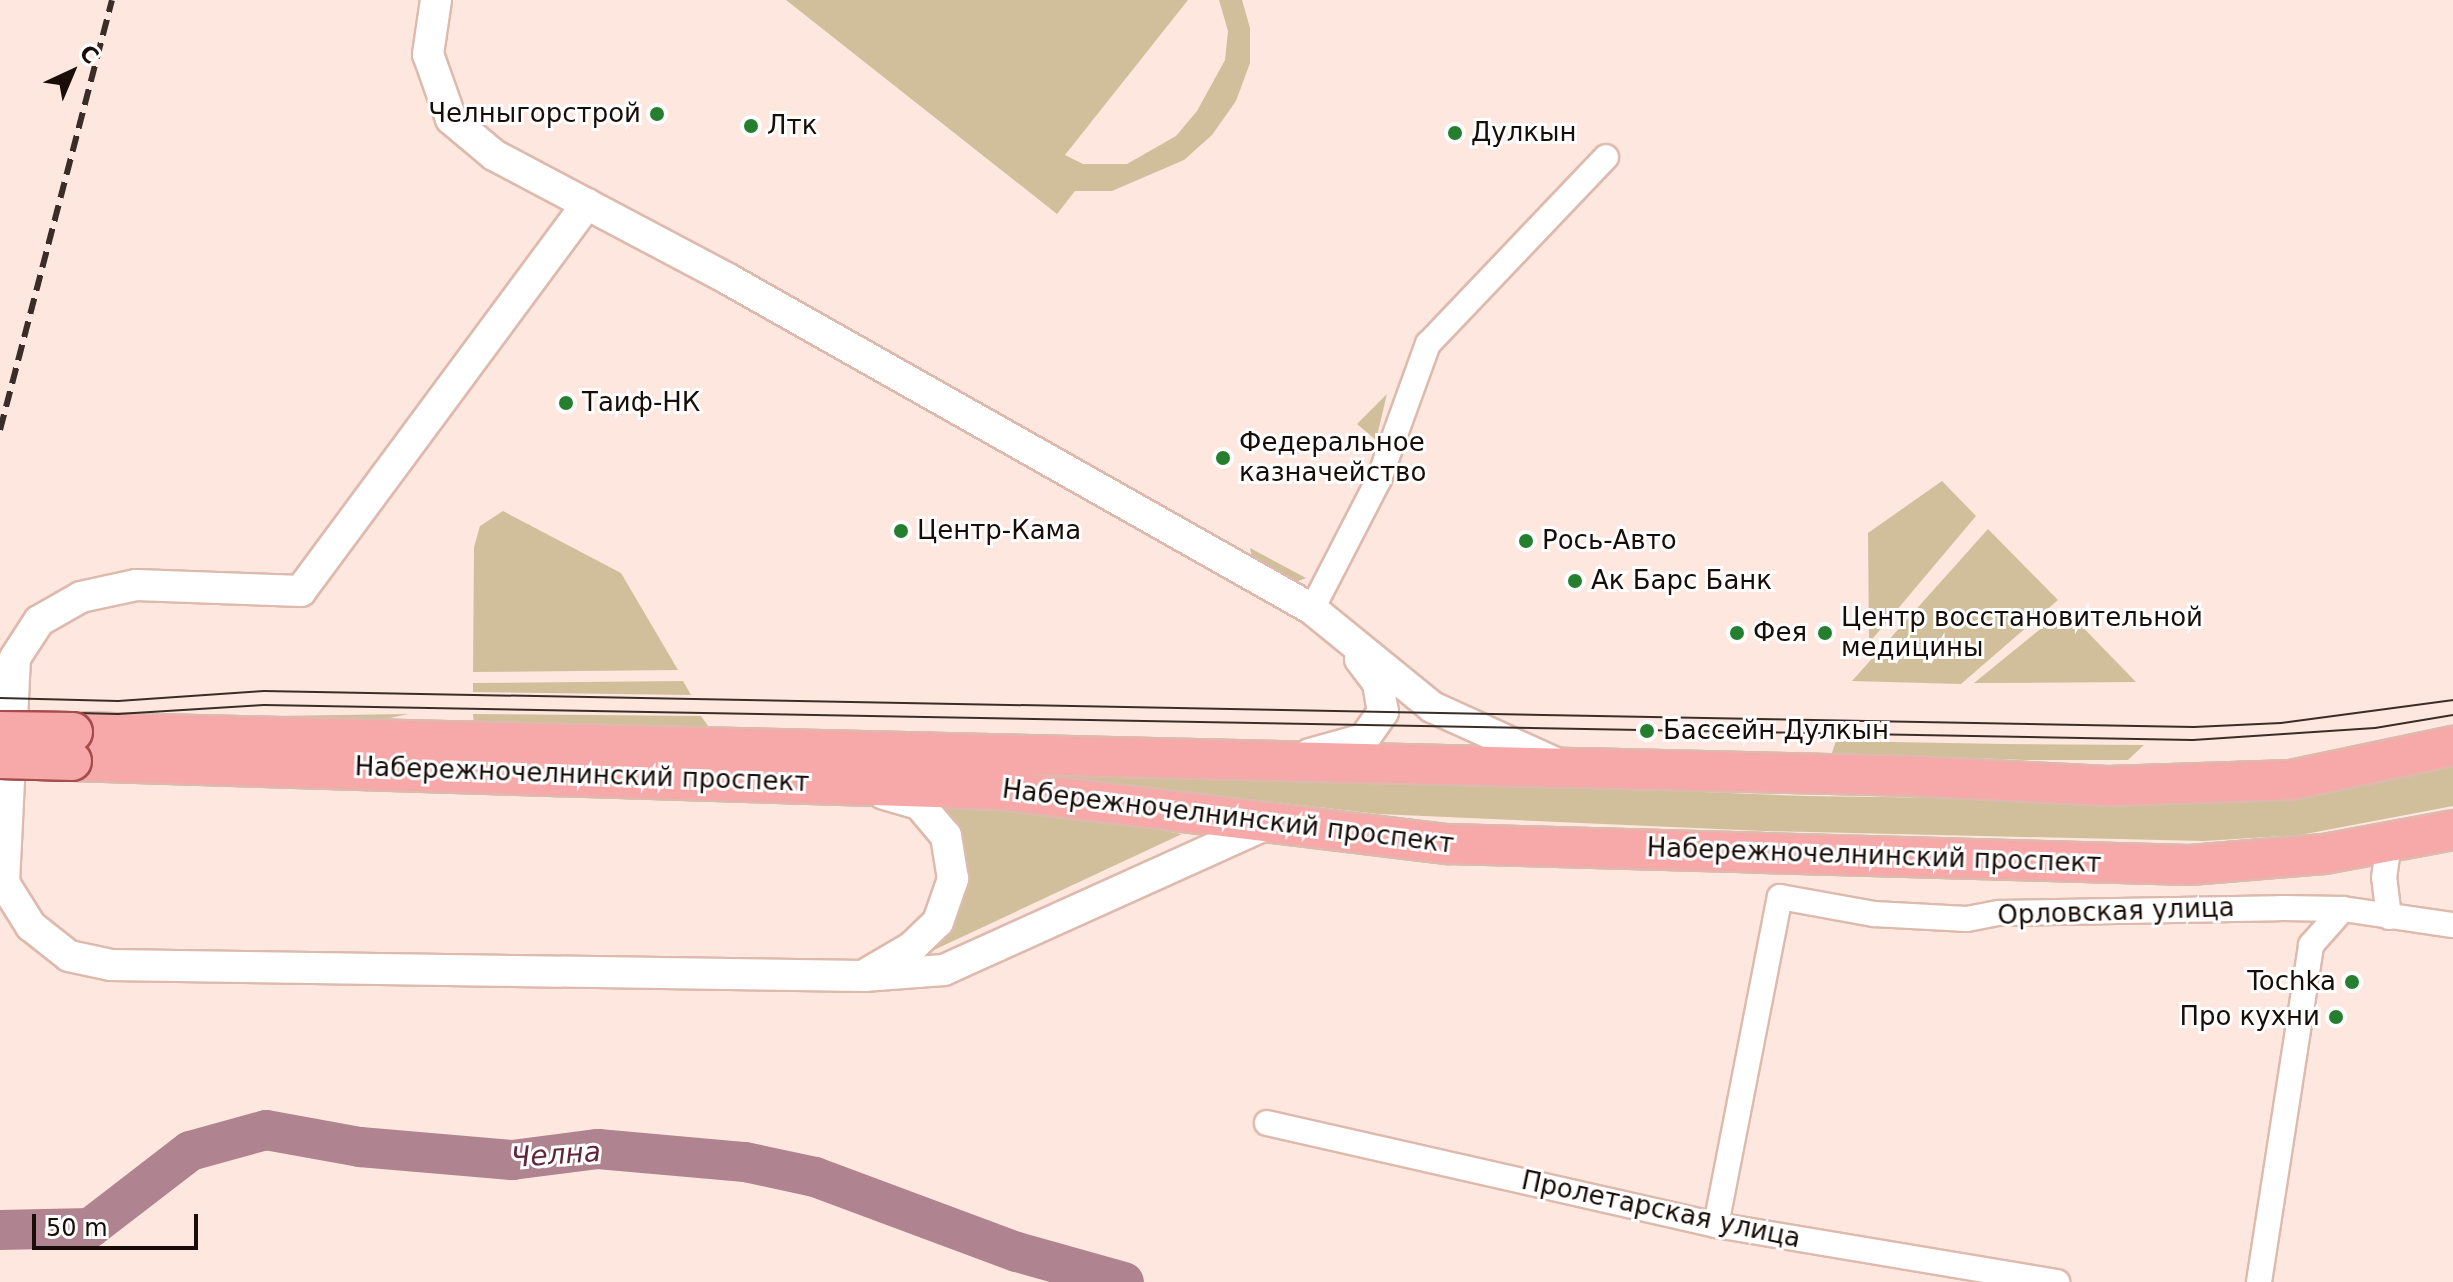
<!DOCTYPE html>
<html>
<head>
<meta charset="utf-8">
<style>
	body { margin:0 }
	#map { position:relative; width:2453px; height:1282px; overflow:hidden; background:#fde7df; font-family:"DejaVu Sans",sans-serif }
	div>[style] { position:absolute }
	[style*='--x'] { left:calc(var(--x)*1px); top:calc(var(--y)*1px); width:calc(var(--w)*1px); rotate:calc(var(--a)*1deg) }
	.green>* { inset:0; background:#d1bf9c }
	.river>* { height:40px; margin:-20px; padding:0 20px; transform-origin:20px; border-radius:20px; background:#af838f }
	.roads { filter:drop-shadow(2px 0 #ddbaad) drop-shadow(-2px 0 #ddbaad) drop-shadow(0 2px #ddbaad) drop-shadow(0 -2px #ddbaad) }
	.minor>* { height:24px; margin:-12px; padding:0 12px; transform-origin:12px; border-radius:12px; background:#fff }
	.tertiary>* { height:30px; margin:-15px; padding:0 15px; transform-origin:15px; border-radius:15px; background:#fff }
	.primary>* { height:38px; margin:-19px; padding:0 19px; transform-origin:19px; border-radius:19px; background:#f7a8a9 }
	.tram>* { height:2px; margin:-1px; padding:0 1px; transform-origin:1px; border-radius:1px; background:#3a2d28 }
	.rail>* { height:6px; margin-top:-3px; transform-origin:0; background:repeating-linear-gradient(90deg,#3a2d28 0 16px,transparent 0 24px) }
	.bridges { filter:drop-shadow(2px 0 #a64c4c) drop-shadow(-2px 0 #a64c4c) drop-shadow(0 2px #a64c4c) drop-shadow(0 -2px #a64c4c) }
	.primary-bridge>* { height:38px; margin:-19px; padding:0 19px; transform-origin:19px; border-radius:19px; background:#f7a8a9 }
	.dots>* { width:22px; height:22px; translate:-50% -50%; box-sizing:border-box; border:4px solid #fff; border-radius:50% }
	span { translate:-50% -50%; white-space:nowrap; text-align:center; line-height:1.15; -webkit-text-stroke:6px #fff; paint-order:stroke }
	.poi-label { font-size:26px; color:#180d08 }
	.right { translate:-100% -50%; text-align:right }
	.left { translate:0 -50%; text-align:left }
	.street-label { font-size:26px; color:#180d08 }
	.water-label { font-size:28px; color:#60263a; font-style:italic }
	.north { position:absolute; left:32px; top:32px; width:80px; height:80px; -webkit-text-stroke:6px #fff; paint-order:stroke; rotate:44deg; font-size:22px; font-weight:700; line-height:32px; text-align:center; color:#180d08 }
	.north::after { content:''; display:block; margin:auto; width:28px; height:36px; background:#180d08; clip-path:polygon(50% 0,100% 100%,50% 72%,0 100%) }
	.scale { position:absolute; left:32px; top:1214px; width:166px; height:36px; box-sizing:border-box; border:4px solid #180d08; border-top:0; padding-left:10px; font-size:24px; line-height:28px; white-space:nowrap; color:#180d08; -webkit-text-stroke:6px #fff; paint-order:stroke }
</style>
</head>
<body>
<div id="map">
	<div class="green">
		<div style="clip-path:polygon(786px 0,1188px 0,1065px 155px,1083px 164px,1127px 164px,1176px 136px,1197px 111px,1225px 60px,1228px 31px,1219px 0,1242px 0,1250px 28px,1250px 63px,1236px 101px,1212px 135px,1184px 160px,1112px 191px,1075px 191px,1057px 214px)"></div>
		<div style="clip-path:polygon(1387px 394px,1376px 440px,1357px 424px)"></div>
		<div style="clip-path:polygon(1942px 481px,1976px 516px,1869px 643px,1868px 533px)"></div>
		<div style="clip-path:polygon(503px 511px,621px 573px,678px 670px,473px 672px,474px 547px,480px 526px)"></div>
		<div style="clip-path:polygon(1988px 529px,2058px 600px,1961px 684px,1852px 681px)"></div>
		<div style="clip-path:polygon(1250px 548px,1306px 578px,1293px 583px,1253px 562px)"></div>
		<div style="clip-path:polygon(2065px 609px,2136px 682px,1974px 683px)"></div>
		<div style="clip-path:polygon(683px 681px,691px 695px,473px 692px,473px 683px)"></div>
		<div style="clip-path:polygon(408px 714px,355px 726px,195px 717px)"></div>
		<div style="clip-path:polygon(473px 714px,701px 716px,711px 730px,474px 727px)"></div>
		<div style="clip-path:polygon(1836px 741px,2004px 744px,2144px 745px,2128px 760px,2024px 760px,1832px 753px)"></div>
		<div style="clip-path:polygon(1021px 765px,1805px 796px,2101px 800px,2318px 789px,2453px 766px,2453px 806px,2300px 835px,2204px 841px,1763px 831px,1378px 814px,1021px 773px)"></div>
		<div style="clip-path:polygon(927px 796px,990px 800px,1182px 834px,921px 956px,948px 925px)"></div>
	</div>
	<div class="river">
		<div style="--x:0;--y:1230;--w:90;--a:-1.3"></div>
		<div style="--x:90;--y:1228;--w:126;--a:-37.6"></div>
		<div style="--x:190;--y:1151;--w:79;--a:-15.4"></div>
		<div style="--x:266;--y:1130;--w:96;--a:10.3"></div>
		<div style="--x:360;--y:1147;--w:153;--a:4.9"></div>
		<div style="--x:512;--y:1160;--w:87;--a:-7.3"></div>
		<div style="--x:598;--y:1149;--w:148;--a:5.1"></div>
		<div style="--x:745;--y:1162;--w:72;--a:12.1"></div>
		<div style="--x:815;--y:1177;--w:215;--a:20.4"></div>
		<div style="--x:1017;--y:1252;--w:111;--a:15.7"></div>
	</div>
	<div class="roads">
		<div class="minor">
			<div style="--x:1312;--y:609;--w:146;--a:-62.7"></div>
			<div style="--x:1379;--y:479;--w:144;--a:-70.1"></div>
			<div style="--x:1428;--y:344;--w:258;--a:-46.4"></div>
			<div style="--x:2389;--y:917;--w:39;--a:-97"></div>
			<div style="--x:2384;--y:878;--w:36;--a:-82"></div>
			<div style="--x:1267;--y:1123;--w:460;--a:12.8"></div>
			<div style="--x:1716;--y:1225;--w:346;--a:9.5"></div>
			<div style="--x:1716;--y:1225;--w:334;--a:-79"></div>
			<div style="--x:1780;--y:897;--w:96;--a:10.3"></div>
			<div style="--x:1874;--y:914;--w:93;--a:3.1"></div>
			<div style="--x:1967;--y:919;--w:33;--a:-11"></div>
			<div style="--x:1999;--y:913;--w:284;--a:-1"></div>
			<div style="--x:2283;--y:908;--w:60;--a:1"></div>
			<div style="--x:2343;--y:909;--w:111;--a:8.3"></div>
			<div style="--x:2259;--y:1282;--w:341;--a:-81.2"></div>
			<div style="--x:2311;--y:945;--w:48;--a:-48.4"></div>
		</div>
		<div class="tertiary">
			<div style="--x:436;--y:0;--w:55;--a:98.4"></div>
			<div style="--x:428;--y:54;--w:69;--a:70.5"></div>
			<div style="--x:451;--y:119;--w:56;--a:39.9"></div>
			<div style="--x:494;--y:155;--w:265;--a:27.9"></div>
			<div style="--x:728;--y:279;--w:671;--a:29.47"></div>
			<div style="--x:1312;--y:609;--w:155;--a:39.2"></div>
			<div style="--x:1432;--y:707;--w:133;--a:24.4"></div>
			<div style="--x:587;--y:204;--w:481;--a:126.5"></div>
			<div style="--x:301;--y:591;--w:165;--a:-177.9"></div>
			<div style="--x:136;--y:585;--w:56;--a:167.7"></div>
			<div style="--x:81;--y:597;--w:48;--a:150.3"></div>
			<div style="--x:39;--y:621;--w:44;--a:123"></div>
			<div style="--x:15;--y:658;--w:225;--a:92.8"></div>
			<div style="--x:4;--y:883;--w:51;--a:57.9"></div>
			<div style="--x:31;--y:926;--w:48;--a:38.3"></div>
			<div style="--x:69;--y:956;--w:43;--a:12.1"></div>
			<div style="--x:111;--y:965;--w:753;--a:0.84"></div>
			<div style="--x:864;--y:976;--w:80;--a:-4.3"></div>
			<div style="--x:944;--y:970;--w:357;--a:-24.3"></div>
			<div style="--x:1310;--y:754;--w:56;--a:-15.5"></div>
			<div style="--x:1364;--y:739;--w:33;--a:-55"></div>
			<div style="--x:1383;--y:712;--w:29;--a:-100"></div>
			<div style="--x:1378;--y:683;--w:30;--a:-127"></div>
			<div style="--x:868;--y:973;--w:51;--a:-30.6"></div>
			<div style="--x:912;--y:947;--w:36;--a:-44"></div>
			<div style="--x:938;--y:922;--w:46;--a:-70.8"></div>
			<div style="--x:953;--y:879;--w:44;--a:-99.2"></div>
			<div style="--x:946;--y:836;--w:42;--a:-130.2"></div>
			<div style="--x:919;--y:804;--w:37;--a:-164"></div>
		</div>
		<div class="primary">
			<div style="--x:73;--y:732;--w:1839;--a:1.37"></div>
			<div style="--x:1911;--y:776;--w:197;--a:2.9"></div>
			<div style="--x:2108;--y:786;--w:183;--a:-1.9"></div>
			<div style="--x:2291;--y:780;--w:166;--a:-11.9"></div>
			<div style="--x:72;--y:761;--w:928;--a:1.79"></div>
			<div style="--x:1000;--y:790;--w:452;--a:6.9"></div>
			<div style="--x:1449;--y:844;--w:313;--a:1.6"></div>
			<div style="--x:1762;--y:853;--w:428;--a:1.6"></div>
			<div style="--x:2190;--y:865;--w:134;--a:-4.7"></div>
			<div style="--x:2324;--y:854;--w:131;--a:-10.5"></div>
		</div>
	</div>
	<div class="tram">
		<div style="--x:0;--y:698;--w:118;--a:1.5"></div>
		<div style="--x:118;--y:701;--w:146;--a:-3.9"></div>
		<div style="--x:264;--y:691;--w:1930;--a:1.07"></div>
		<div style="--x:2194;--y:727;--w:87;--a:-2.6"></div>
		<div style="--x:2281;--y:723;--w:174;--a:-7.6"></div>
		<div style="--x:0;--y:711;--w:118;--a:1.5"></div>
		<div style="--x:118;--y:714;--w:146;--a:-3.5"></div>
		<div style="--x:264;--y:705;--w:1929;--a:1.04"></div>
		<div style="--x:2193;--y:740;--w:182;--a:-3.8"></div>
		<div style="--x:2375;--y:728;--w:79;--a:-9.5"></div>
	</div>
	<div class="rail">
		<div style="--x:0;--y:430;--w:444;--a:-75.4"></div>
	</div>
	<div class="bridges">
		<div class="primary-bridge">
			<div style="--x:0;--y:731;--w:73;--a:0.8"></div>
			<div style="--x:0;--y:759;--w:72;--a:1.6"></div>
		</div>
	</div>
	<div class="dots">
		<div style="left:657px;top:114px;background:#257f2f"></div>
		<div style="left:751px;top:126px;background:#257f2f"></div>
		<div style="left:1455px;top:133px;background:#257f2f"></div>
		<div style="left:566px;top:403px;background:#257f2f"></div>
		<div style="left:1223px;top:458px;background:#257f2f"></div>
		<div style="left:901px;top:531px;background:#257f2f"></div>
		<div style="left:1526px;top:541px;background:#257f2f"></div>
		<div style="left:1575px;top:581px;background:#257f2f"></div>
		<div style="left:1737px;top:633px;background:#257f2f"></div>
		<div style="left:1825px;top:633px;background:#257f2f"></div>
		<div style="left:1647px;top:731px;background:#257f2f"></div>
		<div style="left:2352px;top:982px;background:#257f2f"></div>
		<div style="left:2336px;top:1017px;background:#257f2f"></div>
	</div>
	<div class="poi-label">
		<span class="right" style="left:641px;top:114px">Челныгорстрой</span>
		<span class="left" style="left:767px;top:126px">Лтк</span>
		<span class="left" style="left:1471px;top:133px">Дулкын</span>
		<span class="left" style="left:582px;top:403px">Таиф-НК</span>
		<span class="left" style="left:1239px;top:458px">Федеральное<br>казначейство</span>
		<span class="left" style="left:917px;top:531px">Центр-Кама</span>
		<span class="left" style="left:1542px;top:541px">Рось-Авто</span>
		<span class="left" style="left:1591px;top:581px">Ак Барс Банк</span>
		<span class="left" style="left:1841px;top:633px">Центр восстановительной<br>медицины</span>
		<span class="left" style="left:1753px;top:633px">Фея</span>
		<span class="left" style="left:1663px;top:731px">Бассейн Дулкын</span>
		<span class="right" style="left:2336px;top:982px">Tochka</span>
		<span class="right" style="left:2320px;top:1017px">Про кухни</span>
	</div>
	<div class="street-label">
		<span style="left:582px;top:775px;rotate:2deg">Набережночелнинский проспект</span>
		<span style="left:1228px;top:817px;rotate:7deg">Набережночелнинский проспект</span>
		<span style="left:1874px;top:856px;rotate:2deg">Набережночелнинский проспект</span>
		<span style="left:2116px;top:912px;rotate:-2deg">Орловская улица</span>
		<span style="left:1661px;top:1210px;rotate:12deg">Пролетарская улица</span>
	</div>
	<div class="water-label">
		<span style="left:556px;top:1155px;rotate:-4deg">Челна</span>
	</div>
	<div class="north">С</div>
	<div class="scale">50 m</div>
</div>
</body>
</html>
